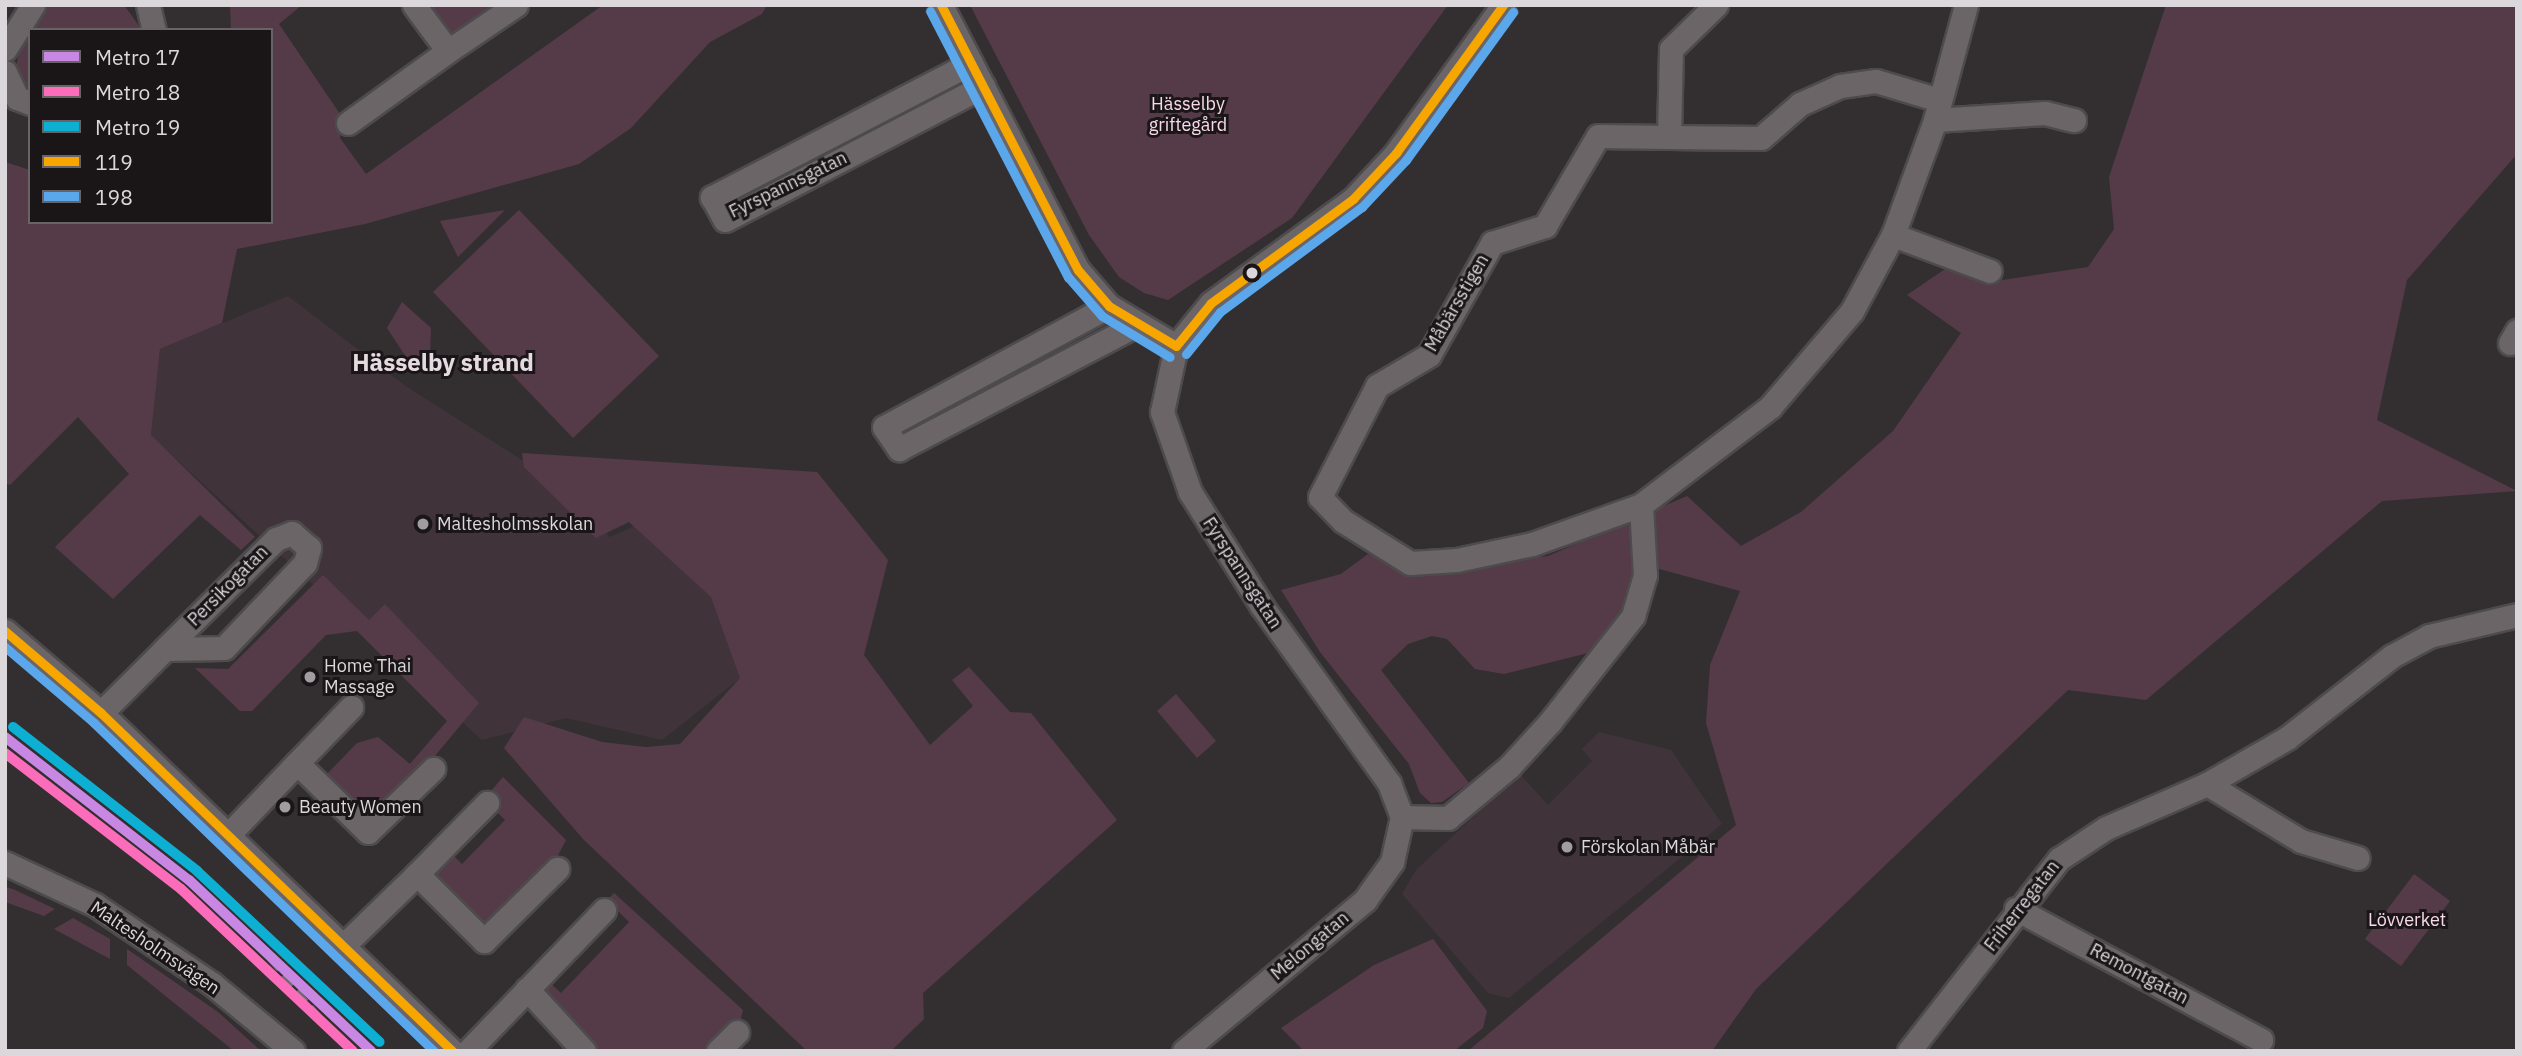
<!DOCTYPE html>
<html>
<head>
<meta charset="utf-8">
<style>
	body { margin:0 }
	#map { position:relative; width:2522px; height:1056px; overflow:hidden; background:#332f31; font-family:"IBM Plex Sans",sans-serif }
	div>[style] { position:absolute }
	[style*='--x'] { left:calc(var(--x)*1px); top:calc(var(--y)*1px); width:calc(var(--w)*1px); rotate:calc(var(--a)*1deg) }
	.built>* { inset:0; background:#40333a }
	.green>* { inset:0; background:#553b48 }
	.roads { filter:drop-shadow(2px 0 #4d4b4c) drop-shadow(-2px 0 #4d4b4c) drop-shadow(0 2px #4d4b4c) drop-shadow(0 -2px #4d4b4c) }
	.minor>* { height:23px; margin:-11.5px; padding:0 11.5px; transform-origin:11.5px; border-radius:11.5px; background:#6b6568 }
	.rail>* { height:5px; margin-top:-2.5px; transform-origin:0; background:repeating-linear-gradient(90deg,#6f6a6d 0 14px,transparent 0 21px) }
	.bus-1>* { height:9px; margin:-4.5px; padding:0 4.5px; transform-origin:4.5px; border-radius:4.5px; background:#f7a600 }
	.bus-2>* { height:9px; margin:-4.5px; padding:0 4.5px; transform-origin:4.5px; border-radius:4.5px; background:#5aa8eb }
	.metro-1>* { height:10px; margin:-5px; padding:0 5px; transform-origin:5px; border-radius:5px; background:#c787e3 }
	.metro-2>* { height:10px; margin:-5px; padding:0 5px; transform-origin:5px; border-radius:5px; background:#fb6dba }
	.metro-3>* { height:10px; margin:-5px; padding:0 5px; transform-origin:5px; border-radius:5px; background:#0dafd3 }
	.dots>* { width:19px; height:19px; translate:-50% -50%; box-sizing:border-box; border:4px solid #1a1618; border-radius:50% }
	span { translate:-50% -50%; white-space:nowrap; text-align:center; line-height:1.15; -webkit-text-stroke:6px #1a1618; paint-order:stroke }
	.park-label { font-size:18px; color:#f9d9e8 }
	.street-label { font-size:18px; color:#dcd7da }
	.poi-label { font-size:18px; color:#dcd7da }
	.left { translate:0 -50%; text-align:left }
	.district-label { font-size:24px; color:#e5dadf; font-weight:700 }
	.frame { position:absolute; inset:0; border:7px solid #dcd7da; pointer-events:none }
	.legend { position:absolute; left:28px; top:28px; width:245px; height:196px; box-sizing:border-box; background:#1a1618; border:2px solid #686366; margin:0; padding:9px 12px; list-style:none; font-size:21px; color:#dcd7da }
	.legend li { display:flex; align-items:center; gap:14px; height:35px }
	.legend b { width:35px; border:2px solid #686366 }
</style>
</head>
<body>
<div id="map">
	<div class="built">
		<div style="clip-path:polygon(288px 296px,407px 387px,530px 465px,610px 537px,668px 511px,806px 626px,662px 740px,566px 718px,482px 740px,151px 436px,160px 349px)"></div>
		<div style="clip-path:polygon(1599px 732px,1671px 750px,1722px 824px,1509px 998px,1488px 993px,1402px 894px,1416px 870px,1520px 774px,1548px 805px,1592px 761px,1582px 749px)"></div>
	</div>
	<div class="green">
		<div style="clip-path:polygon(48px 5px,124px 5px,142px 30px,32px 30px)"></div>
		<div style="clip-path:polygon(230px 5px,302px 5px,279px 24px,342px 117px,340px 138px,366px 174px,603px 5px,767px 5px,762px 14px,710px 42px,631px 128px,579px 164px,365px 224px,237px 249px,222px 323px,160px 349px,151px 435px,255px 537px,241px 550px,200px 515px,113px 599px,55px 547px,129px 474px,78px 417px,10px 485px,5px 483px,5px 162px,30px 170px,30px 222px,271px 222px,271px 30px,231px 30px)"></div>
		<div style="clip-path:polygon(421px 5px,507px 5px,452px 39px)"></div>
		<div style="clip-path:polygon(970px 5px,1448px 5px,1292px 218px,1168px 300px,1144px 293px,1119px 277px,1089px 235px)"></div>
		<div style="clip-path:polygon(2166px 5px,2517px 5px,2517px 154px,2407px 280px,2377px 420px,2517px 491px,2382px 501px,2146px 700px,2068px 690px,1756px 989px,1712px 1051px,1468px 1051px,1736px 825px,1706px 723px,1710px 665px,1740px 591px,1656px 568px,1592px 652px,1504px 674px,1475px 669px,1447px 639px,1432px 636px,1408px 644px,1381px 670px,1469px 783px,1442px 802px,1431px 803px,1420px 793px,1409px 764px,1320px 652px,1281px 590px,1341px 574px,1368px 554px,1408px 572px,1548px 556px,1687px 496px,1741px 546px,1801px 512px,1893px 431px,1961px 333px,1907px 295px,1948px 267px,1996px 281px,2088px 267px,2114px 229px,2109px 177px)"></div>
		<div style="clip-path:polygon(30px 33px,30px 94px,21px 91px,15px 75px,19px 50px)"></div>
		<div style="clip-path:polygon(505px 210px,458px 257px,440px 221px)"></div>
		<div style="clip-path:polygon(519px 210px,659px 356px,573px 438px,433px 292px)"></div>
		<div style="clip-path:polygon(402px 302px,431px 328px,430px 357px,406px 357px,387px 328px)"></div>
		<div style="clip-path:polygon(522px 453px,817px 472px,888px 560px,864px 655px,930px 745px,973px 706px,952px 680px,969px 667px,1010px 712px,1031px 713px,1117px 820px,923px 993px,924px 1019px,891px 1051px,807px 1051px,583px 839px,504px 748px,524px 717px,602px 742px,646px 747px,680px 744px,740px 678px,711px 597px,629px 522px,596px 538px,524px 467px)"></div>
		<div style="clip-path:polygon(323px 575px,369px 620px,385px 604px,479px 703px,434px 757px,383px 809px,372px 815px,356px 813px,326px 775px,357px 743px,378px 737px,410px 764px,447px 721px,357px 631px,326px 635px,252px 711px,240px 711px,195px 668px,228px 669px)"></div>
		<div style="clip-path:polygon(1176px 694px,1216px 741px,1197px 758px,1157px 711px)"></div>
		<div style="clip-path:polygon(503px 777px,566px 840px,552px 867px,494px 923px,485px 923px,472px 919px,431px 878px,432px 866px,448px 850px,462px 864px,505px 820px,484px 799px)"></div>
		<div style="clip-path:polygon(2414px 874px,2450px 901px,2401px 966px,2365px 939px)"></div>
		<div style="clip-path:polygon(5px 887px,13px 889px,55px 909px,44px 916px,5px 902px)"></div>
		<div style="clip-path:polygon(614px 893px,743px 1010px,740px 1023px,712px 1051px,592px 1051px,538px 993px,549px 982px,561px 993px,629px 922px,607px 900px)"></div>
		<div style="clip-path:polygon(73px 918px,110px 939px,110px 959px,54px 929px)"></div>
		<div style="clip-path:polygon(1433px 939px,1487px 1011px,1483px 1028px,1454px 1051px,1304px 1051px,1281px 1028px,1374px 965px)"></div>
		<div style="clip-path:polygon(127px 949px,218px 1012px,261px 1051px,234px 1051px,127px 965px)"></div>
	</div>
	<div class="roads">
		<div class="minor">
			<div style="--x:148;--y:5;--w:26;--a:77"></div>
			<div style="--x:414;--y:5;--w:57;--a:53.5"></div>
			<div style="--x:448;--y:51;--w:82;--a:-34.1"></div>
			<div style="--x:941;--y:5;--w:298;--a:62.7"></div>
			<div style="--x:1078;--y:270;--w:48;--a:49.3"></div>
			<div style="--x:1109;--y:306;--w:78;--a:30.8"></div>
			<div style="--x:1716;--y:5;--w:63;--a:135.6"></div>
			<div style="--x:1671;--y:49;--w:88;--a:91.3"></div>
			<div style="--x:1669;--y:137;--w:92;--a:0.6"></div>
			<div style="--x:1761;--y:138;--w:52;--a:-41.1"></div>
			<div style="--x:1800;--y:104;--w:44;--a:-24.2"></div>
			<div style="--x:1840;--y:86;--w:36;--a:-8"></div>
			<div style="--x:1876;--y:81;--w:66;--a:16.8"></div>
			<div style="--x:5;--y:49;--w:52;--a:-57.5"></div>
			<div style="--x:971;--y:63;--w:292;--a:152.6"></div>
			<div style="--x:712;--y:197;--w:26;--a:61"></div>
			<div style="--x:725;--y:220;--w:291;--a:-27.4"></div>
			<div style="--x:5;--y:72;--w:29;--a:65"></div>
			<div style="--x:17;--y:98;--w:14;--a:21"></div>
			<div style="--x:1935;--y:120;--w:110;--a:-3.6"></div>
			<div style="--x:2045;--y:113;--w:30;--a:14"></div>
			<div style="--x:348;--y:123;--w:123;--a:-35.8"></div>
			<div style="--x:1893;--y:235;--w:103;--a:20.4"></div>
			<div style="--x:1109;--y:306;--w:255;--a:151.7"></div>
			<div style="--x:884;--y:427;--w:27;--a:56"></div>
			<div style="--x:899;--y:449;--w:267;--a:-27.6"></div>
			<div style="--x:2510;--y:343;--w:14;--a:-60"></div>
			<div style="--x:1641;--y:505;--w:116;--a:160.3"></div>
			<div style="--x:1532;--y:544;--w:77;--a:168"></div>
			<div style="--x:1457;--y:560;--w:47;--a:176.3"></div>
			<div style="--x:1410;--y:563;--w:79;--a:-147.9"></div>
			<div style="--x:1343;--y:521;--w:33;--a:-134"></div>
			<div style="--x:1320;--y:497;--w:125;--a:-62.8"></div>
			<div style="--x:1377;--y:386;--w:61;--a:-30.8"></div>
			<div style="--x:1429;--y:355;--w:129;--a:-60.6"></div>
			<div style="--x:1492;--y:243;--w:56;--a:-17.8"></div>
			<div style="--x:1545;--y:226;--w:104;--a:-59.5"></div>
			<div style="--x:1598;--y:136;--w:71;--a:0.8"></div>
			<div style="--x:5;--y:631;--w:126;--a:40.5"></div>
			<div style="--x:101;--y:713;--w:487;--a:43.9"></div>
			<div style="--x:101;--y:713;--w:91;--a:-45"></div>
			<div style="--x:165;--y:649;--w:59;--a:-1"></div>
			<div style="--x:224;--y:648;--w:117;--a:-46.4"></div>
			<div style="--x:305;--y:563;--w:16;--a:-75"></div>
			<div style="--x:309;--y:548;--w:23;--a:-139"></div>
			<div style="--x:292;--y:533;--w:17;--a:159"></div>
			<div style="--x:276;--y:539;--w:156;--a:135.3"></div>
			<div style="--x:297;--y:763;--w:78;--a:-46"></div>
			<div style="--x:2207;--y:784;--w:110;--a:31.2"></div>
			<div style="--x:2301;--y:841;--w:59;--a:16.6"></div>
			<div style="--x:1402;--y:817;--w:46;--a:1.2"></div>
			<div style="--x:1448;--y:818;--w:80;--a:-39.9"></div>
			<div style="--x:1509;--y:767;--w:61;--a:-47.7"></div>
			<div style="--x:1550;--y:722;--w:135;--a:-51.9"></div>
			<div style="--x:1633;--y:616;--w:43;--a:-73.7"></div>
			<div style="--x:1645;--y:575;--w:70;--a:-93.3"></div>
			<div style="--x:1641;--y:505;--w:162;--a:-37.2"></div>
			<div style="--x:1770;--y:407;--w:126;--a:-49.5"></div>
			<div style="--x:1852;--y:311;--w:86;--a:-61.7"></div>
			<div style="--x:1893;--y:235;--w:122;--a:-69.9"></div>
			<div style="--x:1935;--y:120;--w:119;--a:-74.9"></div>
			<div style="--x:1402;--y:817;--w:36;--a:-111"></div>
			<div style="--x:1389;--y:783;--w:218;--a:-125.7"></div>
			<div style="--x:1262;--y:606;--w:135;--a:-122.3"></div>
			<div style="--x:1190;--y:492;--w:85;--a:-109.3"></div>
			<div style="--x:1162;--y:412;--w:67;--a:-78"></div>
			<div style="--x:1176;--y:346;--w:55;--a:-50.9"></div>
			<div style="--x:1211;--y:303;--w:176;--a:-36.2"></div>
			<div style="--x:1353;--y:199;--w:63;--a:-46.9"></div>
			<div style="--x:1396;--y:153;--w:183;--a:-54.1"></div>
			<div style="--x:229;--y:834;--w:98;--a:-46.2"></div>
			<div style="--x:297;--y:763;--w:99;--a:44.2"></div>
			<div style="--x:368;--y:832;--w:91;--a:-44.1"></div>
			<div style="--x:5;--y:863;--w:99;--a:25"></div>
			<div style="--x:95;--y:905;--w:141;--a:34"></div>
			<div style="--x:212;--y:984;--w:105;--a:39.6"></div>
			<div style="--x:417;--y:874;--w:100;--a:-45.4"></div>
			<div style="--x:2016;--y:909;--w:278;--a:28.1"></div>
			<div style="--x:344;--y:945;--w:102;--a:-44.2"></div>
			<div style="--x:417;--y:874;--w:95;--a:45"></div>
			<div style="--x:484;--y:941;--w:103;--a:-44.6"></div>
			<div style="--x:527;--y:989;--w:84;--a:47.4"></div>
			<div style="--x:468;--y:1051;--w:196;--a:-46"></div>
			<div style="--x:718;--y:1051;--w:27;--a:-45"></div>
			<div style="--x:1184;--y:1051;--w:236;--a:-39.8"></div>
			<div style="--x:1365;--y:900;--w:47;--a:-54.6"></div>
			<div style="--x:1392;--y:862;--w:46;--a:-77.5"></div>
			<div style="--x:1909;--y:1051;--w:244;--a:-52"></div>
			<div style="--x:2059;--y:859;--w:56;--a:-33.4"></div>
			<div style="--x:2106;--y:828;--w:110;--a:-23.5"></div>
			<div style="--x:2207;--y:784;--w:92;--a:-29.9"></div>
			<div style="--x:2287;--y:738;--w:133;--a:-38"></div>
			<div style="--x:2392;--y:656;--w:42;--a:-28.4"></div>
			<div style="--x:2429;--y:636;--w:90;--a:-13.4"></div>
		</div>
	</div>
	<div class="rail">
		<div style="--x:242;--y:927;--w:164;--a:48.9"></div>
	</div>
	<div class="bus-1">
		<div style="--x:941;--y:5;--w:298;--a:62.7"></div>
		<div style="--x:1078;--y:270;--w:48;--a:49.3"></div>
		<div style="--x:1109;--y:306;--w:78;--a:30.8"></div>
		<div style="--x:1176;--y:346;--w:55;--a:-50.9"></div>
		<div style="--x:1211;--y:303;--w:176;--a:-36.2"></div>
		<div style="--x:1353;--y:199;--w:63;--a:-46.9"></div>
		<div style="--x:1396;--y:153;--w:183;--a:-54.1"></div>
		<div style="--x:5;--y:631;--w:126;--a:40.5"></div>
		<div style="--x:101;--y:713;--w:487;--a:43.9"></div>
	</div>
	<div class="bus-2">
		<div style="--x:930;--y:11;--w:300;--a:62.6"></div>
		<div style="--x:1068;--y:277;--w:52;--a:48.9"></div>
		<div style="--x:1102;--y:316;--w:79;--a:31.1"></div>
		<div style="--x:1186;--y:354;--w:54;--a:-51"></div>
		<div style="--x:1220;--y:312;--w:177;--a:-36.5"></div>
		<div style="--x:1362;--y:207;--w:64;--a:-46.9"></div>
		<div style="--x:1406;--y:160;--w:183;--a:-54.1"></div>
		<div style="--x:5;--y:647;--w:116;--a:40.4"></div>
		<div style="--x:93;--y:722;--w:474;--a:44"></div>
	</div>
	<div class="metro-1">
		<div style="--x:5;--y:737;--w:233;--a:37.9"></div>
		<div style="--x:189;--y:880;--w:250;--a:43.2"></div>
	</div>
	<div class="metro-2">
		<div style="--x:5;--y:753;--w:222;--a:37.7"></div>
		<div style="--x:181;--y:889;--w:236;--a:43.3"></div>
	</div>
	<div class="metro-3">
		<div style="--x:13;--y:727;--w:234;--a:38"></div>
		<div style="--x:197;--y:871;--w:250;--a:43.1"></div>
	</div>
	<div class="dots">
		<div style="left:1252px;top:273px;background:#dcd7da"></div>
		<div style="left:423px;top:524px;background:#a19c9f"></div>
		<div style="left:310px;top:677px;background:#a19c9f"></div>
		<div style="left:285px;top:807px;background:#a19c9f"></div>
		<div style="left:1567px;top:847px;background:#a19c9f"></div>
	</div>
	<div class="park-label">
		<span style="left:1188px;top:115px">Hässelby<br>griftegård</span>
		<span style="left:2407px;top:920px">Lövverket</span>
	</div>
	<div class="street-label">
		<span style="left:788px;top:185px;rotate:-26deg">Fyrspannsgatan</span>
		<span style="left:1457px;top:303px;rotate:-60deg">Måbärsstigen</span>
		<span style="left:1242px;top:573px;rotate:57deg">Fyrspannsgatan</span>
		<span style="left:228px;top:586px;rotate:-45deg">Persikogatan</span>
		<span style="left:2022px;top:906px;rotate:-52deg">Friherregatan</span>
		<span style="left:1310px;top:946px;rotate:-40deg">Melongatan</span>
		<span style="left:155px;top:948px;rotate:34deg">Maltesholmsvägen</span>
		<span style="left:2139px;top:974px;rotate:28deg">Remontgatan</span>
	</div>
	<div class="poi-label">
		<span class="left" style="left:437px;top:524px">Maltesholmsskolan</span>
		<span class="left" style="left:324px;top:677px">Home Thai<br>Massage</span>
		<span class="left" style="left:299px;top:807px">Beauty Women</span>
		<span class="left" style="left:1581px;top:847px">Förskolan Måbär</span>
	</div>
	<div class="district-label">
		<span style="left:443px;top:363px">Hässelby strand</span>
	</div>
	<div class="frame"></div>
	<ul class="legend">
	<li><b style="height:9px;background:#c787e3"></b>Metro 17</li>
	<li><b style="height:9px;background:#fb6dba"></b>Metro 18</li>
	<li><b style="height:9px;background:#0dafd3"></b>Metro 19</li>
	<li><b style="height:9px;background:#f7a600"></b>119</li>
	<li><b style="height:9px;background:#5aa8eb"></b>198</li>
	</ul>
</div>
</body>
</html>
